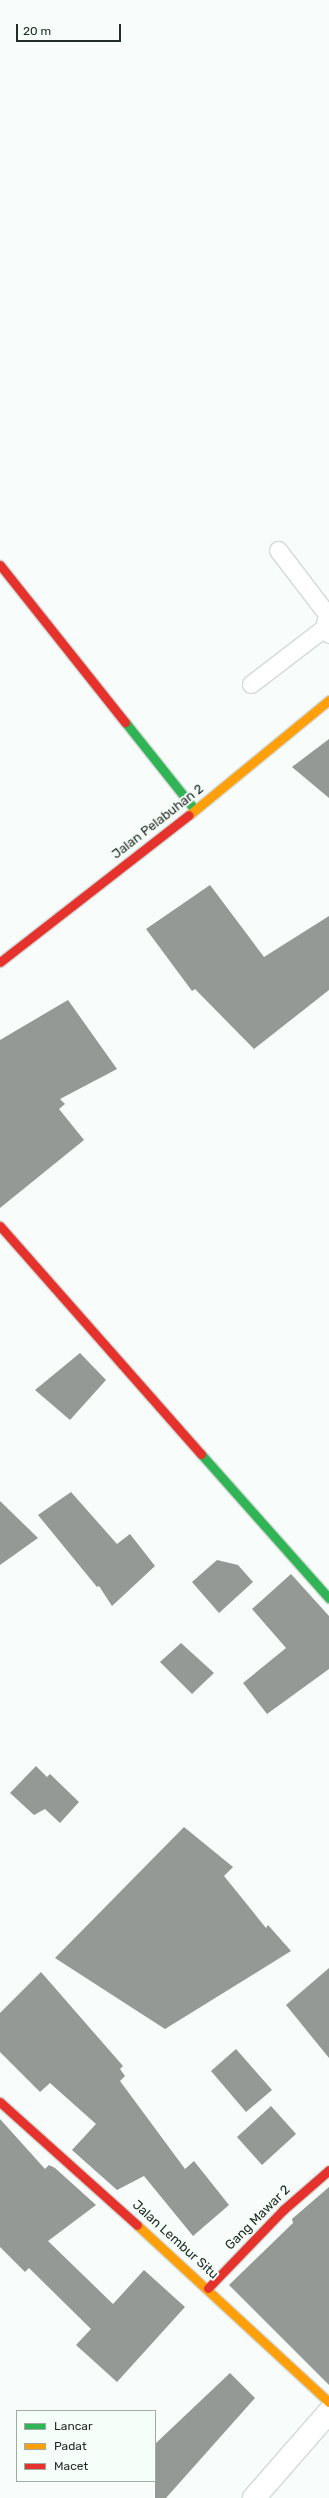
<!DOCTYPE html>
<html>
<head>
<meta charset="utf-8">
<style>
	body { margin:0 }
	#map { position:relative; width:329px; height:2498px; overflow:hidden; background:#f8fcfa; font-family:Rubik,sans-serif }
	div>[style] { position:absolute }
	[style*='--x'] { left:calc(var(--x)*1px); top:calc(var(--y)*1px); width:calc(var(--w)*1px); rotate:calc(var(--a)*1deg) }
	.building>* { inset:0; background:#949996 }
	.roads { filter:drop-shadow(1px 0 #d4dad6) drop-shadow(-1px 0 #d4dad6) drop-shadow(0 1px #d4dad6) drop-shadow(0 -1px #d4dad6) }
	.lane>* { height:17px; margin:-8.5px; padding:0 8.5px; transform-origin:8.5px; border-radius:8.5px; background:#fefffe }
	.street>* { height:22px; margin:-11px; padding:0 11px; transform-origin:11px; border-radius:11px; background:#fefffe }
	.fast>* { height:9px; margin:-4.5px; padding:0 4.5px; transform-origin:4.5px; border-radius:4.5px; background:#30b455 }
	.slow>* { height:9px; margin:-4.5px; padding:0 4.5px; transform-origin:4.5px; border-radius:4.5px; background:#ff9f0a }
	.jam>* { height:9px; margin:-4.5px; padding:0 4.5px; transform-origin:4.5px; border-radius:4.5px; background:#e5322d }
	span { translate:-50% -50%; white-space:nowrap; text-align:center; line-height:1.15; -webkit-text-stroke:4px #f6fef9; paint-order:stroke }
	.street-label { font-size:13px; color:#242c28 }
	.legend { position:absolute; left:16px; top:2410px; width:140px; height:72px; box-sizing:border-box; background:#f6fef9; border:1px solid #a2aaa5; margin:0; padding:5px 7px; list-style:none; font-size:12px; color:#242c28 }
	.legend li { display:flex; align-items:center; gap:8px; height:20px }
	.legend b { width:20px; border:1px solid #a2aaa5 }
	.scale { position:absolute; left:16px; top:24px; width:105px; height:18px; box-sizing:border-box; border:2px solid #242c28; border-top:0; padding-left:5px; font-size:12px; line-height:14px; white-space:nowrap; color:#242c28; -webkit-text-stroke:3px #f6fef9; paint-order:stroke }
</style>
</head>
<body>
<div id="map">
	<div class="building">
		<div style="clip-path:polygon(329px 739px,329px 798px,292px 767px)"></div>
		<div style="clip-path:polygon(210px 885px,264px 957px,329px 916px,329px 990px,254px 1049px,195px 989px,192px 991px,146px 929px)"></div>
		<div style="clip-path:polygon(68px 1000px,117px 1069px,60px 1099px,65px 1104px,59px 1109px,84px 1140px,0 1208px,0 1040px)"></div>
		<div style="clip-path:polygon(80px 1353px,106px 1380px,70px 1420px,35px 1390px)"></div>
		<div style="clip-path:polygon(71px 1492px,117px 1544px,130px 1534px,155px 1566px,112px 1606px,99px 1586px,97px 1587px,38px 1515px)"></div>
		<div style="clip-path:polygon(0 1501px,38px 1538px,0 1565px)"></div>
		<div style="clip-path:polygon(217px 1560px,238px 1565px,253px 1582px,219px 1613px,192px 1582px)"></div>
		<div style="clip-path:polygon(291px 1574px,329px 1616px,329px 1669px,267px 1714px,243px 1683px,286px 1648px,252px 1609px)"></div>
		<div style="clip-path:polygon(181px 1643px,214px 1673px,192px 1694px,160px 1662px)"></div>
		<div style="clip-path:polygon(36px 1766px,47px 1777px,50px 1774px,79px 1802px,60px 1823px,45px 1809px,34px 1815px,10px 1793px)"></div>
		<div style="clip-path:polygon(184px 1827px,233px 1867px,224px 1876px,266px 1928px,268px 1925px,291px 1951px,165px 2029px,55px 1958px)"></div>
		<div style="clip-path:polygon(329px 1968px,329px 2058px,286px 2005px)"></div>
		<div style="clip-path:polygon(41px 1972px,123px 2066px,120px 2069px,125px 2076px,120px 2081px,185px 2169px,194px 2161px,229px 2205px,193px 2236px,144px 2176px,117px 2190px,72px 2150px,96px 2124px,50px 2083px,40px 2092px,0 2052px,0 2013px)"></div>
		<div style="clip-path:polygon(236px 2049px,272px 2090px,246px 2112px,211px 2071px)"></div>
		<div style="clip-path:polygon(271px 2106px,296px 2134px,262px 2165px,237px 2137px)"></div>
		<div style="clip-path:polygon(0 2119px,45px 2169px,49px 2165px,55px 2168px,96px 2205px,48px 2241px,113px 2304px,144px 2270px,185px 2307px,117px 2382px,76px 2345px,91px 2329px,29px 2268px,25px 2272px,0 2247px)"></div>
		<div style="clip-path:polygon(329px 2187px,329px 2385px,229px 2285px,293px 2223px,292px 2219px)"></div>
		<div style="clip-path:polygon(230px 2373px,255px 2398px,166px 2498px,155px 2498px,155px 2444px)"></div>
	</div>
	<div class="roads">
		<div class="lane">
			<div style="--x:278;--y:550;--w:81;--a:52.6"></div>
			<div style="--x:327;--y:614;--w:14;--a:102"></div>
			<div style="--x:324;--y:628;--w:8;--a:50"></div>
			<div style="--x:251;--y:684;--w:92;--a:-37.5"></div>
		</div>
		<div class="street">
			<div style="--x:254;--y:2498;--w:114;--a:-48.9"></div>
		</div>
		<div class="fast">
			<div style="--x:125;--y:722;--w:112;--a:51.5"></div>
			<div style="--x:201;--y:1454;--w:193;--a:48.4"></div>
		</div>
		<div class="slow">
			<div style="--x:189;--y:815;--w:181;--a:-39.4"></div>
			<div style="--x:137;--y:2225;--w:261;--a:42.7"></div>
		</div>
		<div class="jam">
			<div style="--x:0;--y:565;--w:201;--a:51.5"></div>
			<div style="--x:0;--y:962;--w:239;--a:-37.9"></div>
			<div style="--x:0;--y:1226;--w:304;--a:48.6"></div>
			<div style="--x:0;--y:2102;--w:184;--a:41.9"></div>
			<div style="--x:208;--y:2288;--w:108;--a:-46.1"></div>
			<div style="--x:283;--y:2210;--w:61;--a:-41"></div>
		</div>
	</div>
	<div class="street-label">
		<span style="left:158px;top:822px;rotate:-38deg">Jalan Pelabuhan 2</span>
		<span style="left:258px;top:2218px;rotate:-45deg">Gang Mawar 2</span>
		<span style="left:175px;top:2240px;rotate:42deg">Jalan Lembur Situ</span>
	</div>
	<ul class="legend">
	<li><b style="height:5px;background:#30b455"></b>Lancar</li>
	<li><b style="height:5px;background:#ff9f0a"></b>Padat</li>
	<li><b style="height:5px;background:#e5322d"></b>Macet</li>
	</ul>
	<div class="scale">20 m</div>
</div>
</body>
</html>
